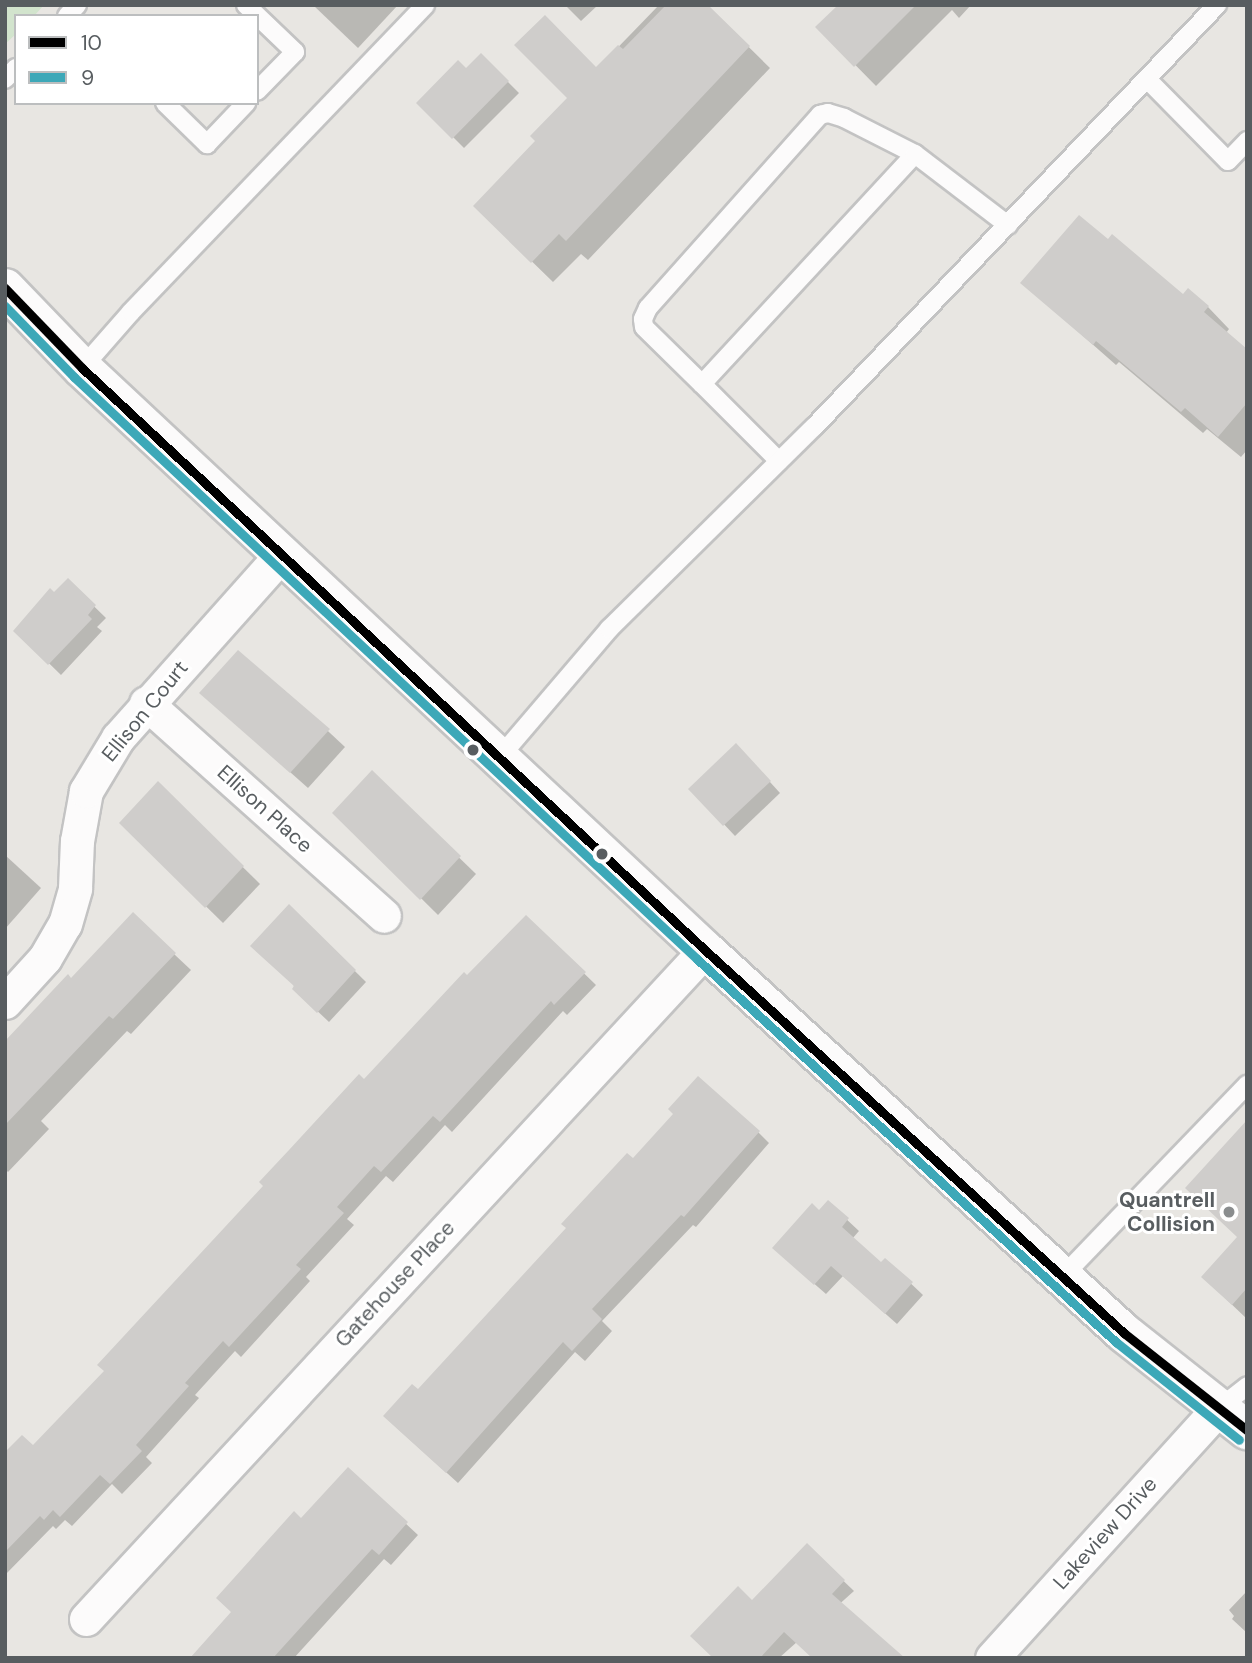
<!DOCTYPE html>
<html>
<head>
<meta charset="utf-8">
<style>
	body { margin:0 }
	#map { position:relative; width:1252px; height:1663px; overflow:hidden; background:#e8e6e2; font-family:"DM Sans",sans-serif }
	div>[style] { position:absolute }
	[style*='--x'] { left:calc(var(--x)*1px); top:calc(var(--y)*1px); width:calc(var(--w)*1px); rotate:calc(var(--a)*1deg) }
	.green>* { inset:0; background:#d2e4cd }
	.shadow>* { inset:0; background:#0003 }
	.building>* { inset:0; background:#cfcdcb }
	.roads { filter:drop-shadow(2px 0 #c3c3c3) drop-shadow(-2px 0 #c3c3c3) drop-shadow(0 2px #c3c3c3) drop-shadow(0 -2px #c3c3c3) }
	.lane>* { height:18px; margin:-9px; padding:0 9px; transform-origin:9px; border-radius:9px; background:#fcfbfb }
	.street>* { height:33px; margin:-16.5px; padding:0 16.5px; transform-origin:16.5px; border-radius:16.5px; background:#fcfbfb }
	.secondary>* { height:38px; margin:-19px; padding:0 19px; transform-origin:19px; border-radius:19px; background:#fcfbfb }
	.bus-1>* { height:9px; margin:-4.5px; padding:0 4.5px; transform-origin:4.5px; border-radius:4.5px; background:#000 }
	.bus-2>* { height:9px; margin:-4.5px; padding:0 4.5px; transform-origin:4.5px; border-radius:4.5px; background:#3da8b8 }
	.dots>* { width:19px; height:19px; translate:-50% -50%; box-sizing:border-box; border:4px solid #fff; border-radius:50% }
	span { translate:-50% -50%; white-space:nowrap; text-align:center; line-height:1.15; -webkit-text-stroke:6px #fff; paint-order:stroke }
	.street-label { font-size:21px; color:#585d60 }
	.poi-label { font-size:21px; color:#585d60; font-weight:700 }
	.right { translate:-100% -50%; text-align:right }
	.frame { position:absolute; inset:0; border:7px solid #585d60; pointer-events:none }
	.legend { position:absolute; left:14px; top:14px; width:245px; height:91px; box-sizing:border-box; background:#fff; border:2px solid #bcbebf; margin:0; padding:9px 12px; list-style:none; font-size:21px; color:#585d60 }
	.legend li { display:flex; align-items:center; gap:14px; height:35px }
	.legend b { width:35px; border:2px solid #bcbebf }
</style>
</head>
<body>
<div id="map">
	<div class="green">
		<div style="clip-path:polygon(5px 5px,44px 5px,34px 16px,16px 16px,16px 34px,5px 44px)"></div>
	</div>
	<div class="shadow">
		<div style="clip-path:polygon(313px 5px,398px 5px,358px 48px)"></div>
		<div style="clip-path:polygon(565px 5px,598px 5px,581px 21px)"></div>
		<div style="clip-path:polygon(659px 5px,706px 5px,770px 68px,588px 260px,581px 254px,553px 282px,475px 206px,537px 142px,597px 69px)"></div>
		<div style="clip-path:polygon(840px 5px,971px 5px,959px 18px,952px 10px,876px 86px,818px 27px)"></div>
		<div style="clip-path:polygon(481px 55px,519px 93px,464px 148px,419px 103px,466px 70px)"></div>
		<div style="clip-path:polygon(1023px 283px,1183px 297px,1208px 307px,1229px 329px,1226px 333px,1247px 352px,1247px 450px,1241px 457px,1207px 429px,1203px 433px,1119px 362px,1116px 365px)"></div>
		<div style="clip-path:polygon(68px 581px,106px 618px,97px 627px,102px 631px,61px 675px,16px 631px)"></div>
		<div style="clip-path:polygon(284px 690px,345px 747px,308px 788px,201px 693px)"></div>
		<div style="clip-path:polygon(747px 757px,780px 793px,735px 836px,691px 789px)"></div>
		<div style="clip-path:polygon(372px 773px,476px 874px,438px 915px,335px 813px)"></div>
		<div style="clip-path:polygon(158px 784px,260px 884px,223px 923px,121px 823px)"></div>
		<div style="clip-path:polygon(5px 855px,41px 888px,5px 929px)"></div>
		<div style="clip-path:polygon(289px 906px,366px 982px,329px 1022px,294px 989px)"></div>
		<div style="clip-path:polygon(526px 917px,596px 985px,567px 1015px,563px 1011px,452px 1132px,445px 1125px,393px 1182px,386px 1176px,347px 1219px,354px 1225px,306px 1277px,310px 1281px,241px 1357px,235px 1351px,195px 1395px,199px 1398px,146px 1457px,152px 1463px,122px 1494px,112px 1484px,72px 1526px,65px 1520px,56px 1529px,53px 1526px,5px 1575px,5px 1455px,33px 1448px,106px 1372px,364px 1081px)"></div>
		<div style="clip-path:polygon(174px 954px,191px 970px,131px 1034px,127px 1031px,41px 1121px,49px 1129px,8px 1172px,5px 1169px,5px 1062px,72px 980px)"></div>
		<div style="clip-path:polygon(675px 1114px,758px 1132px,769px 1143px,696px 1227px,693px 1225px,602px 1321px,612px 1331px,585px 1361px,575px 1352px,458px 1483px,396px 1427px,418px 1392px)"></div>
		<div style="clip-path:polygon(1247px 1123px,1247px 1319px,1203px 1277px,1239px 1238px)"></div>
		<div style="clip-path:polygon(828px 1202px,859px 1231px,852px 1239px,881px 1265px,886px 1260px,923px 1295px,897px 1324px,843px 1276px,826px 1294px,786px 1259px)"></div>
		<div style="clip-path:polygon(348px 1470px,418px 1535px,391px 1565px,384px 1559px,294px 1658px,192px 1658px,233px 1613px)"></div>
		<div style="clip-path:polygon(807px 1546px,854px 1591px,779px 1658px,715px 1658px,753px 1603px)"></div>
		<div style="clip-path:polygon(1247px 1591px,1247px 1633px,1232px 1619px,1234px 1616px,1229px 1610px)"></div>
	</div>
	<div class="building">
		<div style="clip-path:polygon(666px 5px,708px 5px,750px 46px,566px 241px,559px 234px,531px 263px,473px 206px,535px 141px,530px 136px,567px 98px,514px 45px,545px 15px,596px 67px,618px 45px,623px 49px)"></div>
		<div style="clip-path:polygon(838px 5px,916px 5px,854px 67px,815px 27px)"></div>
		<div style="clip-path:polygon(481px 53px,509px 81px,452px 139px,416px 103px,458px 60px,466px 68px)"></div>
		<div style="clip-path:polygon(1079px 215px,1108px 239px,1112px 234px,1183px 294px,1188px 288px,1209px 306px,1204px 312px,1247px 349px,1247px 403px,1218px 437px,1185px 408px,1181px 412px,1096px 341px,1093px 345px,1020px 283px)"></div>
		<div style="clip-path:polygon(68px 578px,96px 605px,88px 615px,92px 619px,48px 665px,13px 631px,50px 588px,54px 592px)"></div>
		<div style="clip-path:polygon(238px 650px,330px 729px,290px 773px,199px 693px)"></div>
		<div style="clip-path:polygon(736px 743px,771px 781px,723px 826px,688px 789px)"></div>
		<div style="clip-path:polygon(372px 770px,461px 856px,420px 900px,332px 813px)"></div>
		<div style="clip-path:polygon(158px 781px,244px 866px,205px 908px,119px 823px)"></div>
		<div style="clip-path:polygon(289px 904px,356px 970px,317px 1013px,292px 989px,294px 986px,250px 946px)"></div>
		<div style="clip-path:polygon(133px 912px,176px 953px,113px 1019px,109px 1016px,5px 1125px,5px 1041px,68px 974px,71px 978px)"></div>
		<div style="clip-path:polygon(526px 915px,586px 972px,554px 1005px,551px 1001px,440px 1122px,433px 1116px,381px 1172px,374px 1166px,337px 1207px,344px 1213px,296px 1265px,301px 1269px,229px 1347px,223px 1341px,185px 1383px,189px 1386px,136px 1445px,142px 1451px,110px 1484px,100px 1475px,60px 1517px,53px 1510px,44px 1520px,40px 1516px,5px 1552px,5px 1452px,22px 1435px,33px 1445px,104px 1371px,97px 1365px,263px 1186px,259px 1182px,289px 1150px,359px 1074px,364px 1079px,464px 972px,467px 975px)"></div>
		<div style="clip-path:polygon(698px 1076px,760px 1131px,684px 1217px,681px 1215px,592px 1309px,602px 1319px,572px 1351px,563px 1342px,446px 1473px,383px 1416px,412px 1384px,418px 1389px,566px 1228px,561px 1224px,627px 1153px,633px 1158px,673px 1114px,668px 1109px)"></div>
		<div style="clip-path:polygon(1247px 1120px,1247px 1288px,1232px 1305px,1201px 1277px,1237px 1237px,1185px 1188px)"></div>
		<div style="clip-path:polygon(828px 1200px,849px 1218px,842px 1227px,881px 1262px,885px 1258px,913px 1282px,885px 1314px,831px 1266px,814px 1285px,772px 1248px,812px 1203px,819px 1210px)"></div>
		<div style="clip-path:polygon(348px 1467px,408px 1522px,379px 1555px,372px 1549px,273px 1658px,190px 1658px,231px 1612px,216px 1598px,294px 1511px,301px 1518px)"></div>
		<div style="clip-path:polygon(807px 1543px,845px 1580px,832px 1594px,905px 1658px,812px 1658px,784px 1632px,760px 1658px,713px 1658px,690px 1636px,738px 1586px,752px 1600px)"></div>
	</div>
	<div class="roads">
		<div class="lane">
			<div style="--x:246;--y:5;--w:68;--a:43.8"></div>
			<div style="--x:295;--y:52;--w:54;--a:134.3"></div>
			<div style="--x:67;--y:16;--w:15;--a:-48"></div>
			<div style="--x:5;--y:79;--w:16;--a:-45"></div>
			<div style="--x:1147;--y:79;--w:115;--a:45.4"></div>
			<div style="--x:1228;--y:161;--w:28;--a:-46"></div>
			<div style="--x:165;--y:103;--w:59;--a:44.3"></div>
			<div style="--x:207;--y:144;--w:57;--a:-46.4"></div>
			<div style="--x:82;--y:368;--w:74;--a:-48.8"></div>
			<div style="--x:131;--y:312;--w:425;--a:-46.2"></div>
			<div style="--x:702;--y:384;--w:81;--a:-135.5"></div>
			<div style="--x:644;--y:327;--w:8;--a:-97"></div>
			<div style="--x:643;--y:319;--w:12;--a:-66"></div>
			<div style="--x:648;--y:308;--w:259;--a:-48.3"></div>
			<div style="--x:820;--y:115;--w:8;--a:-14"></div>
			<div style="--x:828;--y:113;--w:17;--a:17"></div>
			<div style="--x:844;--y:118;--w:80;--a:26.9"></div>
			<div style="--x:779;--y:461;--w:109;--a:-135"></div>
			<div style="--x:702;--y:384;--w:313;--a:-47.2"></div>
			<div style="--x:915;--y:154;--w:117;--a:37.4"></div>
			<div style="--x:499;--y:758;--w:170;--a:-49.5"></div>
			<div style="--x:609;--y:629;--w:288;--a:-44.6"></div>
			<div style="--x:814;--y:427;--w:584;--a:-46.32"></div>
			<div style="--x:1062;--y:1277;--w:267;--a:-46.1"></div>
			<div style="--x:1218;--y:1409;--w:37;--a:-38"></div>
		</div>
		<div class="street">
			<div style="--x:146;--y:703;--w:319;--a:41.8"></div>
			<div style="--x:5;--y:1002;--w:59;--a:-47.7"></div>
			<div style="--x:45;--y:958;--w:39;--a:-60"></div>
			<div style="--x:65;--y:924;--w:37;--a:-74"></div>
			<div style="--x:75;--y:888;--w:47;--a:-87.6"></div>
			<div style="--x:77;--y:841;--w:51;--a:-79.8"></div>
			<div style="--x:86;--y:791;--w:62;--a:-58.9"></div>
			<div style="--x:118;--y:738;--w:245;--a:-48.3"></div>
			<div style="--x:86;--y:1619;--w:911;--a:-47.22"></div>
			<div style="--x:992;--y:1658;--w:336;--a:-47.8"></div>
		</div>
		<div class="secondary">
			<div style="--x:5;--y:288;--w:111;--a:46.1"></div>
			<div style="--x:82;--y:368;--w:853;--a:43.05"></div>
			<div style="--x:705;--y:950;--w:568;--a:42.43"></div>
			<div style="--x:1124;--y:1333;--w:157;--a:38.3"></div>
		</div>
	</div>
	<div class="bus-1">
		<div style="--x:5;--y:288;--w:111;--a:46.1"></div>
		<div style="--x:82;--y:368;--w:853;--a:43.05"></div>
		<div style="--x:705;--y:950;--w:568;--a:42.43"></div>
		<div style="--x:1124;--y:1333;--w:157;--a:38.3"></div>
	</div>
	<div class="bus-2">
		<div style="--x:5;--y:306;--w:99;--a:45.8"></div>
		<div style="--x:74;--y:377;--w:853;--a:43.05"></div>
		<div style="--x:697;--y:959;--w:568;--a:42.43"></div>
		<div style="--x:1116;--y:1342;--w:157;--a:38.5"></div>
	</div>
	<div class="dots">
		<div style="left:473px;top:750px;background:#585d60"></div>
		<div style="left:602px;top:854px;background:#585d60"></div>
		<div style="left:1229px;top:1212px;background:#8a8d8e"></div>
	</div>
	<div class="street-label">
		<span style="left:145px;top:711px;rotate:-51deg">Ellison Court</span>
		<span style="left:265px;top:809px;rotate:42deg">Ellison Place</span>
		<span style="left:395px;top:1284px;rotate:-47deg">Gatehouse Place</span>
		<span style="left:1105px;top:1533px;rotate:-48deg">Lakeview Drive</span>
	</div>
	<div class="poi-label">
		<span class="right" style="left:1215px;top:1212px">Quantrell<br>Collision</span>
	</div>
	<div class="frame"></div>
	<ul class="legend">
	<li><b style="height:9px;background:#000"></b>10</li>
	<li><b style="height:9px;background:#3da8b8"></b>9</li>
	</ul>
</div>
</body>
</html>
